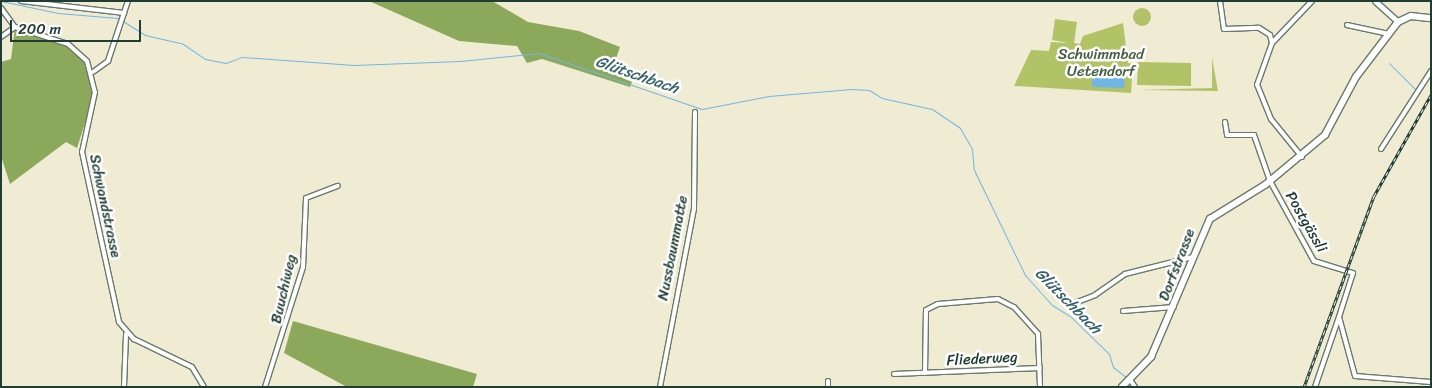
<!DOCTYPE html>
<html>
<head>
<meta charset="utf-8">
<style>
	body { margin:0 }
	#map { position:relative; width:1432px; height:388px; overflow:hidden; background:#f0ebd3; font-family:Sriracha,sans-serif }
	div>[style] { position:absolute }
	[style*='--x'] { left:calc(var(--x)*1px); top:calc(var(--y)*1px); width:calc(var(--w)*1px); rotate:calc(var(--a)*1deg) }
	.green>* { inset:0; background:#b1c366 }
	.round { border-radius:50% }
	.forest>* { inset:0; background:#8ca95b }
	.water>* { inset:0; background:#6fb6e6 }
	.stream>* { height:1px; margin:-0.5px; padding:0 0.5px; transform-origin:0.5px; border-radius:0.5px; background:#6fb6e6 }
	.roads { filter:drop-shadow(1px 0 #687a6c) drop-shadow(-1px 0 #687a6c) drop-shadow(0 1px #687a6c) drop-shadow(0 -1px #687a6c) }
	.minor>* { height:4px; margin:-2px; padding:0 2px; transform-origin:2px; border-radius:2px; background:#fff }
	.tertiary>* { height:5px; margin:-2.5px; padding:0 2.5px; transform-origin:2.5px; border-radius:2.5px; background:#fff }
	.secondary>* { height:5.5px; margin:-2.75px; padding:0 2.75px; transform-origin:2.75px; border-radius:2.75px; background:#fff }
	.rail>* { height:3px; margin-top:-1.5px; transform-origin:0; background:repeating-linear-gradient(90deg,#fff 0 4px,#1f3d34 0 8px); box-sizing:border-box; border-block:1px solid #1f3d34 }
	span { translate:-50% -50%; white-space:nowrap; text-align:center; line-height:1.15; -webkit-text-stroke:5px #fff; paint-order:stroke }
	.park-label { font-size:15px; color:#445e40 }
	.street-label { font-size:15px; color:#1f3d34 }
	.water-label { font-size:16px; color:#376169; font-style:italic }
	.frame { position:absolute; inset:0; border:2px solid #1f3d34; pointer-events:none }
	.scale { position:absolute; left:10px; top:20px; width:131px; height:22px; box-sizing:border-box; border:2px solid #1f3d34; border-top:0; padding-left:6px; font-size:15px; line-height:18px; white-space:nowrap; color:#1f3d34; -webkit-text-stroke:4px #fff; paint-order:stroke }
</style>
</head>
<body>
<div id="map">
	<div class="green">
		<div class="round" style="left:1133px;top:8px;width:18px;height:18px"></div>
		<div style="clip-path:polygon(1055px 19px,1077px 22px,1074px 43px,1080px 44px,1083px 36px,1123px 23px,1128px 63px,1133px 64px,1131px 93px,1014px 86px,1031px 50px,1049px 51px,1051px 42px,1069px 43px,1052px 40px)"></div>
		<div style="clip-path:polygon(1212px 58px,1218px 91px,1138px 90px,1212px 88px)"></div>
		<div style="clip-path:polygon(1138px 62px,1191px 63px,1191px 86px,1137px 85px)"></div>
	</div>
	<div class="forest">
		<div style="clip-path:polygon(369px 1px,492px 1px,528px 22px,579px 31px,620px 47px,611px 73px,632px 82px,630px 87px,542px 59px,527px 63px,517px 46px,459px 41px)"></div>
		<div style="clip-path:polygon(15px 27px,80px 51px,93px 72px,95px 92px,77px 148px,66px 142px,10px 184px,1px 156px,1px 62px,11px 59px)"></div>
		<div style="clip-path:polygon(293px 321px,477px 374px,473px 387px,347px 387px,284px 353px)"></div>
	</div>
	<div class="water">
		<div style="clip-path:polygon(1093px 70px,1125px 72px,1124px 88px,1092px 87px)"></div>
	</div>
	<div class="stream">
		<div style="--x:1;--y:1;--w:58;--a:11.9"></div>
		<div style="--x:58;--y:13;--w:60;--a:4.8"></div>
		<div style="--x:118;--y:18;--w:32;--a:32"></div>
		<div style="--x:145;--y:35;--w:39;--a:13"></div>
		<div style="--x:183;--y:44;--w:27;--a:34"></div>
		<div style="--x:205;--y:59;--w:21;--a:11"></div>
		<div style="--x:226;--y:63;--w:17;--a:-21"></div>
		<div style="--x:242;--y:57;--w:112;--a:4.1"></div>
		<div style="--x:354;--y:65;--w:106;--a:-2.2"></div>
		<div style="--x:460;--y:61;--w:79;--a:-5.8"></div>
		<div style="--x:539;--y:53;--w:172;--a:19"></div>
		<div style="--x:702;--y:109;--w:68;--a:-11"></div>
		<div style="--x:769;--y:96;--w:83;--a:-4.8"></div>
		<div style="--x:852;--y:89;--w:17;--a:3"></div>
		<div style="--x:869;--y:90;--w:15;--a:32"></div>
		<div style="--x:882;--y:98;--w:51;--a:12.4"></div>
		<div style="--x:932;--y:109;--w:34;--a:34"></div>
		<div style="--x:960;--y:128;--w:24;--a:60"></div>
		<div style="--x:972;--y:149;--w:21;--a:85"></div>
		<div style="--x:974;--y:170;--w:117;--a:64.1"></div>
		<div style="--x:1025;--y:275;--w:40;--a:48"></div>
		<div style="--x:1052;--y:305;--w:22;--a:32"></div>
		<div style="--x:1071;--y:317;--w:53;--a:44.2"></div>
		<div style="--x:1109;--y:354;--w:14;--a:73"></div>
		<div style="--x:1113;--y:367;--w:16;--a:38"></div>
		<div style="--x:1389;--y:63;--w:37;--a:45"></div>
	</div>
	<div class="roads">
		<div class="minor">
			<div style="--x:21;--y:1;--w:104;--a:6.6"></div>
			<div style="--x:1220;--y:1;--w:28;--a:82"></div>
			<div style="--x:1224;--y:29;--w:35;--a:-2"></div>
			<div style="--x:1259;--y:28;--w:13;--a:32"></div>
			<div style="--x:1270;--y:35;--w:8;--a:76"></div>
			<div style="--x:1;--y:8;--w:24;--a:54"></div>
			<div style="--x:15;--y:27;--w:56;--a:17.8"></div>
			<div style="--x:68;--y:44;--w:25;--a:42"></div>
			<div style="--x:87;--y:61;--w:32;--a:76"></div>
			<div style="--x:95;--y:92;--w:61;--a:102.2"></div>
			<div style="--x:82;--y:152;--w:174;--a:77.7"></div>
			<div style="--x:119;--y:322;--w:23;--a:49"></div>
			<div style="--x:134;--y:339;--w:64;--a:25.8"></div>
			<div style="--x:192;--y:367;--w:23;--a:59"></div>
			<div style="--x:1347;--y:25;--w:43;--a:12.1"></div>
			<div style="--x:1;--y:37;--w:17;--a:-36"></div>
			<div style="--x:93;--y:72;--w:19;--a:-36"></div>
			<div style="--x:108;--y:61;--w:63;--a:-71.6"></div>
			<div style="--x:1225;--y:122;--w:13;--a:81"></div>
			<div style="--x:1227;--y:135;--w:27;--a:0"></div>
			<div style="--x:1254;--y:135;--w:49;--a:70.8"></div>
			<div style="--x:1270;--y:181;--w:91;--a:61.2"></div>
			<div style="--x:1314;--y:261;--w:41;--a:17.1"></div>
			<div style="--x:1353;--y:273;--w:46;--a:107.7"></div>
			<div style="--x:1339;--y:317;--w:61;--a:74.8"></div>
			<div style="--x:1355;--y:376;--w:76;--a:4.5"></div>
			<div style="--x:1381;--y:149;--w:93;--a:-57.3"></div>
			<div style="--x:1302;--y:157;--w:49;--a:-129.2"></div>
			<div style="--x:1271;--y:119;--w:37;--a:-112"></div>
			<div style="--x:1257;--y:85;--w:45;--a:-70.3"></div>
			<div style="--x:1272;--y:43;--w:58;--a:-46.4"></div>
			<div style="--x:1072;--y:304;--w:25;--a:-21"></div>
			<div style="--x:1095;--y:295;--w:37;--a:-35"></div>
			<div style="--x:1125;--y:274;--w:70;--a:-14"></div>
			<div style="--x:1123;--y:311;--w:51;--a:-4.5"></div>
			<div style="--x:925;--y:373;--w:63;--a:-89.1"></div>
			<div style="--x:926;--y:310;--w:13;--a:-27"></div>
			<div style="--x:938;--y:304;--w:60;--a:-4.8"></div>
			<div style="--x:998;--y:299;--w:18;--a:27"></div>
			<div style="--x:1014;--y:307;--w:36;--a:48"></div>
			<div style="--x:1038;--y:334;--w:53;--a:87.8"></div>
			<div style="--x:894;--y:374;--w:146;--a:-2.4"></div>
			<div style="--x:828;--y:381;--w:6;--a:90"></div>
			<div style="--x:1131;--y:381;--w:7;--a:56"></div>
			<div style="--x:124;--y:387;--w:53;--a:-87.8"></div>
			<div style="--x:265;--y:387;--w:126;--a:-72.4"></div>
			<div style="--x:303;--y:267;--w:69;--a:-87.5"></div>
			<div style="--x:306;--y:198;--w:34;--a:-21"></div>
			<div style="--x:660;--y:387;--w:181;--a:-79.2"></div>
			<div style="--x:694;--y:209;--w:97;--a:-89.4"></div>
			<div style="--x:1315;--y:387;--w:74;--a:-71.1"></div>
		</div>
		<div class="tertiary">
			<div style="--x:1375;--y:1;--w:31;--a:42"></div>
		</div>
		<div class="secondary">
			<div style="--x:1122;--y:387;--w:42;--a:-46"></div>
			<div style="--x:1151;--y:357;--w:150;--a:-66.9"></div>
			<div style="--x:1210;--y:219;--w:65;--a:-31.7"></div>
			<div style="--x:1265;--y:185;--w:78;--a:-39.8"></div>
			<div style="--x:1325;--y:135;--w:66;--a:-61.9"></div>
			<div style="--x:1356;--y:77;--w:69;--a:-52.6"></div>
			<div style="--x:1398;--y:22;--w:14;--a:-25"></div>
			<div style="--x:1411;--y:16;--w:20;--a:6"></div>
		</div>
	</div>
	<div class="rail">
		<div style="--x:1304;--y:387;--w:203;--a:-69.9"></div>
		<div style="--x:1374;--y:196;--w:116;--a:-60.6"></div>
	</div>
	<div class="park-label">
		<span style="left:1101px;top:63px">Schwimmbad<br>Uetendorf</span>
	</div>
	<div class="street-label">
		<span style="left:105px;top:206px;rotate:78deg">Schwandstrasse</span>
		<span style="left:1306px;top:222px;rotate:60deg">Postgässli</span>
		<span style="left:673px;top:248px;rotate:-79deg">Nussbaummatte</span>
		<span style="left:1177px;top:265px;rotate:-69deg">Dorfstrasse</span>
		<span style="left:284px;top:289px;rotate:-77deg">Buuchiweg</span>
		<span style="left:982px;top:359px;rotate:-3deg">Fliederweg</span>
	</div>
	<div class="water-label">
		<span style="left:637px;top:75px;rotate:19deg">Glütschbach</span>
		<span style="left:1068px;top:301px;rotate:45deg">Glütschbach</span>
	</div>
	<div class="frame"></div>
	<div class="scale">200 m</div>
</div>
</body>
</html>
